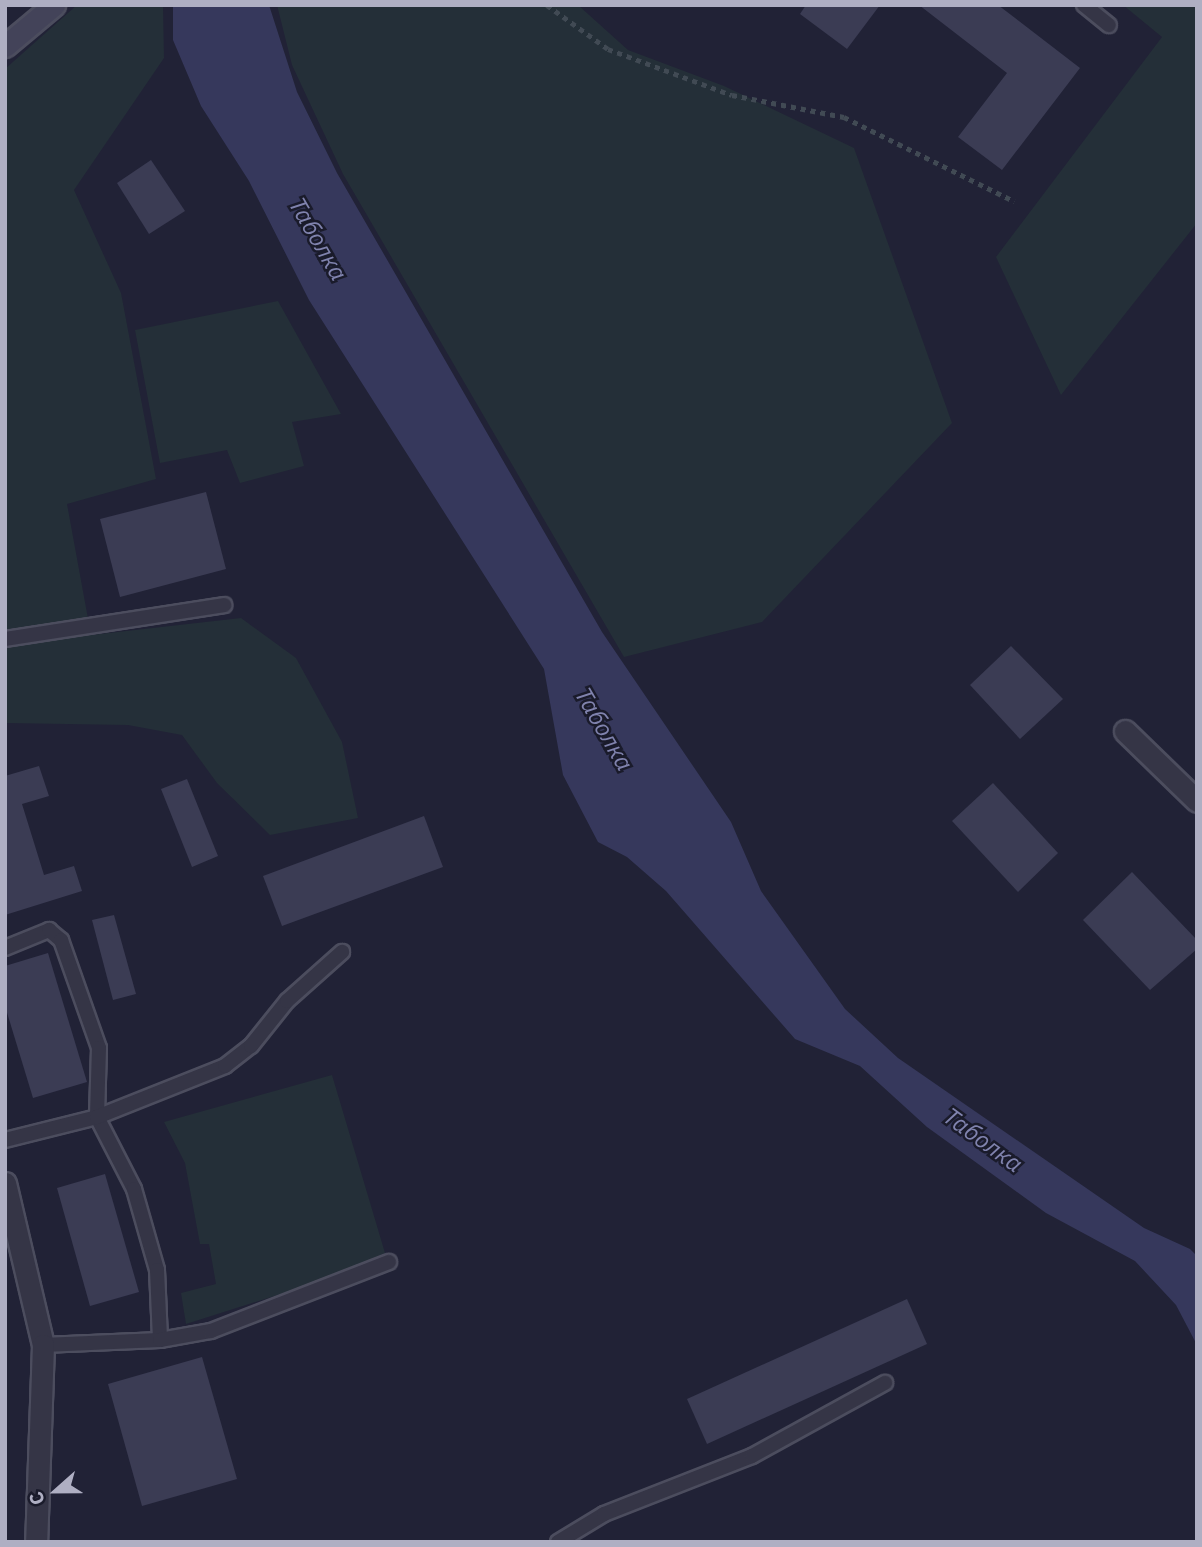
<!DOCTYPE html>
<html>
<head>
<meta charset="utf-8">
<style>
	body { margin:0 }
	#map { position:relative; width:1202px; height:1547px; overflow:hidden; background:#212236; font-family:"IBM Plex Sans",sans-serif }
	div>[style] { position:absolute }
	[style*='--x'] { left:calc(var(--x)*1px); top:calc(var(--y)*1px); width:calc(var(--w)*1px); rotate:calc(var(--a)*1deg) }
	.green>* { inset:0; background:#242f38 }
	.water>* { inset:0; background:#36385c }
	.building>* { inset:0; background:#3b3c54 }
	.path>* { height:4.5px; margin-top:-2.25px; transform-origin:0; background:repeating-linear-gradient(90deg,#414a54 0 5px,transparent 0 10px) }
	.roads { filter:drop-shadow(2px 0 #4c4d5e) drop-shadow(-2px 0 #4c4d5e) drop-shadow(0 2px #4c4d5e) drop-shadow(0 -2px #4c4d5e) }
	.lane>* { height:14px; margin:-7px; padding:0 7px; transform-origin:7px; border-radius:7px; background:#353546 }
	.street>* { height:21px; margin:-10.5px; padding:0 10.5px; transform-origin:10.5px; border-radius:10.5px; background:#353546 }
	.secondary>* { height:21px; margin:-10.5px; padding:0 10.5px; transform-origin:10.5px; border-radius:10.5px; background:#434359 }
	span { translate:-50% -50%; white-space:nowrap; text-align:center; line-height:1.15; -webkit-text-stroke:5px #1a1b2b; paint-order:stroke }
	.water-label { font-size:24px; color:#8083ae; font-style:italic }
	.frame { position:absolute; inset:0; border:7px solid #afafc3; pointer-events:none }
	.north { position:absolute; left:21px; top:1456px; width:70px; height:70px; -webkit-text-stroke:5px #1a1b2b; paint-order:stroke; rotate:249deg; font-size:19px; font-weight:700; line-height:28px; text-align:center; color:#afafc3 }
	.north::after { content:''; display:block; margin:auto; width:24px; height:32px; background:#afafc3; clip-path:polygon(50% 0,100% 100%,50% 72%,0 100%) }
</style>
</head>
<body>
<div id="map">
	<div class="green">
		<div style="clip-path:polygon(77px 5px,163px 5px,164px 58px,74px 190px,121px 293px,156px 479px,67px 504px,91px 635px,241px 618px,296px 658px,342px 742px,358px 818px,270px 835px,217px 783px,182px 735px,128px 725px,5px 723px,5px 69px)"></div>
		<div style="clip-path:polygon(277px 5px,578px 5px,628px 50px,724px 86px,854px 148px,952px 423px,762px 622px,624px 657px,343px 174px,292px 65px)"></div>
		<div style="clip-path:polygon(1123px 5px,1197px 5px,1197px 223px,1061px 395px,996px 257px,1162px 37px)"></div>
		<div style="clip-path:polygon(278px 301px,341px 414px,292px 422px,304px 466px,240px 483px,227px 450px,160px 463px,135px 330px)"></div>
		<div style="clip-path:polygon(332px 1075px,385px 1253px,334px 1277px,186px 1324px,181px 1293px,216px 1284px,209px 1244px,200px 1244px,185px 1163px,164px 1122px)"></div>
	</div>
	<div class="water">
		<div style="clip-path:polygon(173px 5px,269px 5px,297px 92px,337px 173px,602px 632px,731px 822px,761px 891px,845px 1009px,898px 1058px,1144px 1228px,1190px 1249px,1197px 1256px,1197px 1345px,1176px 1305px,1135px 1261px,1046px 1213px,927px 1127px,860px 1066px,795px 1039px,666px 891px,627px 857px,598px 842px,563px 775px,544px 669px,309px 300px,249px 181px,201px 106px,173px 40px)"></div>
	</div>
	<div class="building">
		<div style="clip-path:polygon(806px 5px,880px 5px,847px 49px,800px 14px)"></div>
		<div style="clip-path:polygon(919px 5px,998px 5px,1080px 68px,1002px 170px,958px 137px,1007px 73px)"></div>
		<div style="clip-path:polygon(151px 160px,185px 211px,149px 234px,117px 183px)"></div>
		<div style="clip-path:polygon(206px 492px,226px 569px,120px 597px,100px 519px)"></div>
		<div style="clip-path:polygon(1011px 646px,1063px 699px,1020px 739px,970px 685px)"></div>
		<div style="clip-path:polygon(39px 766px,49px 796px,22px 804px,44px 875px,74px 866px,82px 891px,5px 915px,5px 776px)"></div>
		<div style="clip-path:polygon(187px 779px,218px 856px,192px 867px,161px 789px)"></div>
		<div style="clip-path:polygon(993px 783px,1058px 853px,1018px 892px,952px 821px)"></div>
		<div style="clip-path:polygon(424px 816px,443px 867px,282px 926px,263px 876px)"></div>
		<div style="clip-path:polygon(1132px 872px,1197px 940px,1197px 949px,1150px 990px,1083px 920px)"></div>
		<div style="clip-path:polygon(114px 915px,136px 994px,113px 1000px,92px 920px)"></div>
		<div style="clip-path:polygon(48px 953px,87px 1082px,33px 1098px,5px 1006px,5px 966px)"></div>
		<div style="clip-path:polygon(105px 1174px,139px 1292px,90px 1306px,57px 1188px)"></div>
		<div style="clip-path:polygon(907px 1299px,927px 1344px,707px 1444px,687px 1399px)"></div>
		<div style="clip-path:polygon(202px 1357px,237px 1479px,142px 1506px,108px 1384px)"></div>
	</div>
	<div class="path">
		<div style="--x:547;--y:5;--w:75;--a:35.8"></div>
		<div style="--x:608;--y:49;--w:132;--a:20.4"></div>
		<div style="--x:732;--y:95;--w:114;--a:11.1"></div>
		<div style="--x:844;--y:117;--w:190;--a:26.3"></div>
	</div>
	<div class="roads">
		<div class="lane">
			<div style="--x:1084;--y:5;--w:32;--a:39"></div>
			<div style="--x:5;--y:639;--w:222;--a:-8.8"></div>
			<div style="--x:5;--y:948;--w:48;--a:-22.2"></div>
			<div style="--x:49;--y:930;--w:16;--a:40"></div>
			<div style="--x:61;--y:940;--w:114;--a:70.6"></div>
			<div style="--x:99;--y:1048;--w:69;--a:91.7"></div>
			<div style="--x:97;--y:1117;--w:81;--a:62.8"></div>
			<div style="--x:134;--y:1189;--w:84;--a:74.1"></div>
			<div style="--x:157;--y:1270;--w:70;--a:87.5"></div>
			<div style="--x:5;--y:1140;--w:95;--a:-14"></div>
			<div style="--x:97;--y:1117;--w:138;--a:-21.7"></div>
			<div style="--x:225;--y:1066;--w:33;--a:-38"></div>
			<div style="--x:251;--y:1046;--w:58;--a:-51.3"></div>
			<div style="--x:287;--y:1001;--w:74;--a:-41.7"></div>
			<div style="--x:43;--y:1345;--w:117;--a:-2.4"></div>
			<div style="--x:160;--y:1340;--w:52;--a:-10"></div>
			<div style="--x:211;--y:1331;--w:191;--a:-21.2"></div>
			<div style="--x:558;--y:1542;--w:54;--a:-31.3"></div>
			<div style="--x:604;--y:1514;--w:159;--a:-21.4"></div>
			<div style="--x:752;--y:1456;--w:152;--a:-28.8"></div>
		</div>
		<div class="street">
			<div style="--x:1125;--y:731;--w:100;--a:44.2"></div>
			<div style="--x:5;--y:1183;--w:166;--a:76.8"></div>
			<div style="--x:43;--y:1345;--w:197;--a:92"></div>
		</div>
		<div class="secondary">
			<div style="--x:5;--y:46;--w:64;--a:-39.9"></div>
		</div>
	</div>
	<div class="water-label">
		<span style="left:318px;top:239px;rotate:60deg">Таболка</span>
		<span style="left:604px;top:729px;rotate:60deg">Таболка</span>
		<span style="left:983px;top:1140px;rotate:36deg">Таболка</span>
	</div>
	<div class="frame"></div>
	<div class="north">С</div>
</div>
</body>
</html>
